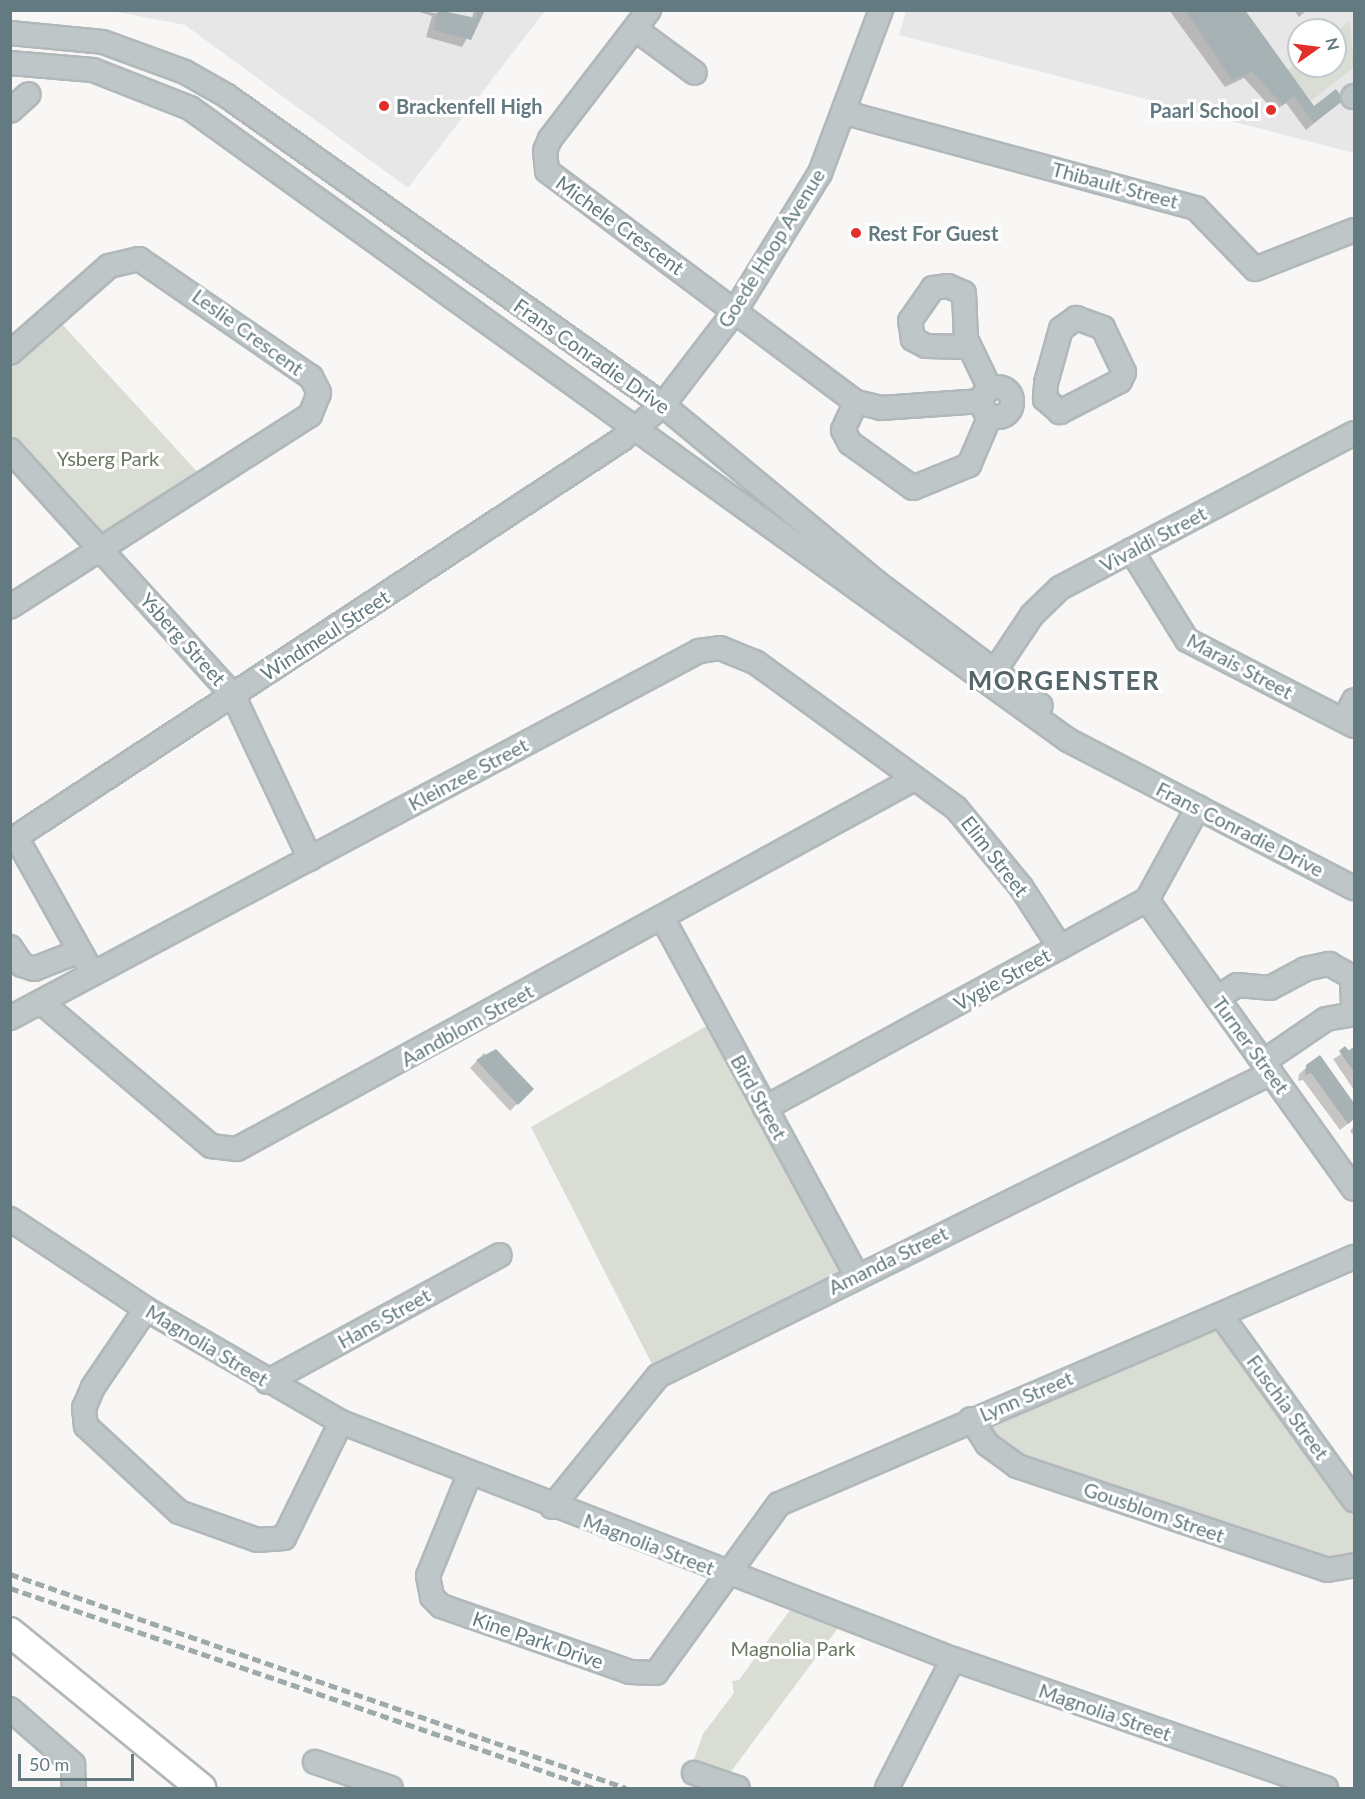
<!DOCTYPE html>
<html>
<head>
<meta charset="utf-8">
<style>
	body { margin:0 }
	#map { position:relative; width:1365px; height:1799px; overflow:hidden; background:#f8f7f5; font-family:Lato,sans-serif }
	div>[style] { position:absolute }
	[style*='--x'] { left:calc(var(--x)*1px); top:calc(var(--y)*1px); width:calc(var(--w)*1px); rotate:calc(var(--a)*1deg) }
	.built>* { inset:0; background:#e6e7e6 }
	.green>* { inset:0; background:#d9ddd4 }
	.shadow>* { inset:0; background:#0003 }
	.building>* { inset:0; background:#a6b2b4 }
	.roads { filter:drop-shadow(2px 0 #b0b8ba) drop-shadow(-2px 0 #b0b8ba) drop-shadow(0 2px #b0b8ba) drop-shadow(0 -2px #b0b8ba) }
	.minor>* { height:22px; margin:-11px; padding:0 11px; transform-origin:11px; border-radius:11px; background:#bfc6c8 }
	.minor>.ring { margin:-11px; padding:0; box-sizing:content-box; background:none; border:22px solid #bfc6c8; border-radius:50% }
	.major>* { height:28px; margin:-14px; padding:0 14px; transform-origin:14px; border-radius:14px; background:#fff }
	.rail>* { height:4.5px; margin-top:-2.25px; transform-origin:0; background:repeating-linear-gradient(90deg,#9ea9ac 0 9px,transparent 0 13.5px) }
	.dots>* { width:16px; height:16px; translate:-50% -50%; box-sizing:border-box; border:3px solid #fff; border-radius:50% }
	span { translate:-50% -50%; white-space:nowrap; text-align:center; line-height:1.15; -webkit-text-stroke:6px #fff; paint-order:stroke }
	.poi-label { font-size:20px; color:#637a80; font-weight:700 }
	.left { translate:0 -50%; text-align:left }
	.right { translate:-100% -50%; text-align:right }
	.street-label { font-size:20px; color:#637a80 }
	.park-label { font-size:20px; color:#6b7862 }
	.district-label { font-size:26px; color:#55666b; font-weight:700; letter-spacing:1.5px }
	.frame { position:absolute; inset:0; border:12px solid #637a80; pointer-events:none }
	.north { position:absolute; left:1287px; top:18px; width:60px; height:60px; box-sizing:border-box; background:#fff; border:2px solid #c1cacc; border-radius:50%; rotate:76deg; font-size:16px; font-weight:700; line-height:24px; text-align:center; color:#637a80 }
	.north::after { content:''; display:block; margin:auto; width:21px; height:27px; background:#e22f2b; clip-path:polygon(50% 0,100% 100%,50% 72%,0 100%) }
	.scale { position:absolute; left:18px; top:1754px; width:116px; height:27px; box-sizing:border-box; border:3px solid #637a80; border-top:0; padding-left:8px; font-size:18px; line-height:21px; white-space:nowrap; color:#637a80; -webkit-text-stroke:4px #fff; paint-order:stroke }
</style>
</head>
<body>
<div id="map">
	<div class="built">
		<div style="clip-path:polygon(112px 11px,545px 11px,408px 188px,185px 25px)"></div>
		<div style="clip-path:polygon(evenodd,906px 11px,1354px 11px,1354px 153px,899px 35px,906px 11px,1299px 30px,1335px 30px,1335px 66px,1299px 66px,1299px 30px)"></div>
	</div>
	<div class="green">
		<div style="clip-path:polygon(1350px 21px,1354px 67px,1311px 101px,1287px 71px,1299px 61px,1299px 66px,1335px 66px,1335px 33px)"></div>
		<div style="clip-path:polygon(60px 322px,202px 477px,108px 533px,94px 528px,11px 436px,11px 367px)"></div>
		<div style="clip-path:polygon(717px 1020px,856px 1275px,658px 1376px,531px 1127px)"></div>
		<div style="clip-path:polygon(1221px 1315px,1354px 1500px,1354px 1561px,1346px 1568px,1014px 1463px,975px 1417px)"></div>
		<div style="clip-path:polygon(790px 1610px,838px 1628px,727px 1777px,692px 1765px,703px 1734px,734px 1693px,732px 1681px,739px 1680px)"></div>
	</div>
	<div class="shadow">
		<div style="clip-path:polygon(413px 10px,472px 18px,474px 10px,483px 10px,462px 47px,426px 37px,432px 16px)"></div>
		<div style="clip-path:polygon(1169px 10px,1242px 10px,1314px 108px,1342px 100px,1306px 130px,1286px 103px,1274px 111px,1244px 78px,1225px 87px)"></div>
		<div style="clip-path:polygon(1294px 10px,1307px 10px,1299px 17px)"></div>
		<div style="clip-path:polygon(1354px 1047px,1354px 1090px,1333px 1059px)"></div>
		<div style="clip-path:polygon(484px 1053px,532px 1089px,510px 1111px,470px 1068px)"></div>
		<div style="clip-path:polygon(1319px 1057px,1354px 1105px,1354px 1119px,1340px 1130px,1303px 1080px,1298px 1081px,1299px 1074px)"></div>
		<div style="clip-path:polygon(1354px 1126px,1354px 1136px,1350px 1131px)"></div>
	</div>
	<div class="building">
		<div style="clip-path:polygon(438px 10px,476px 18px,478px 10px,485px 10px,471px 40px,433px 30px)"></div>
		<div style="clip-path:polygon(1185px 10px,1245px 10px,1314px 106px,1336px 89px,1344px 100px,1314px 123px,1294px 96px,1283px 105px,1252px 72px,1232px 80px)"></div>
		<div style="clip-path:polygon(1345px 1046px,1349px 1051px,1354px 1047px,1354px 1072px,1339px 1051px)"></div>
		<div style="clip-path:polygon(496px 1049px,534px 1089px,518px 1105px,476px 1060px)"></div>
		<div style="clip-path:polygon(1320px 1055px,1354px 1103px,1354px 1119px,1348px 1124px,1311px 1073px,1305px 1075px,1306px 1065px)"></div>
	</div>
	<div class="roads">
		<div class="minor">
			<div style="--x:649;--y:10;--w:163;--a:127.5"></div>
			<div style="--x:550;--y:139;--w:13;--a:113"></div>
			<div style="--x:545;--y:151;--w:20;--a:84"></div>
			<div style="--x:547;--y:171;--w:386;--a:36.8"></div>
			<div style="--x:856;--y:402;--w:26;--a:13"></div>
			<div style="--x:881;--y:408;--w:101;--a:-4"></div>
			<div style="--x:635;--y:29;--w:74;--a:36.3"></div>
			<div style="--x:10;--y:33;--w:93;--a:5.5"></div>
			<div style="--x:103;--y:42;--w:87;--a:20.1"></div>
			<div style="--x:185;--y:72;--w:48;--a:29.7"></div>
			<div style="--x:227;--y:96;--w:534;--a:35.33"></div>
			<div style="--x:663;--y:405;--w:277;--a:39.7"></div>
			<div style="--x:876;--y:582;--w:206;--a:36.9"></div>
			<div style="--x:10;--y:63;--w:83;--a:4.8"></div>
			<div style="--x:93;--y:70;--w:104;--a:21.4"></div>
			<div style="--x:190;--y:108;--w:1082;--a:35.75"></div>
			<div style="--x:1068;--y:740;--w:322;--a:27.4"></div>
			<div style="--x:1353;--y:97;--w:1;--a:-45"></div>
			<div style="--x:10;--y:111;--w:25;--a:-42"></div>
			<div style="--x:846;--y:113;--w:363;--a:15.2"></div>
			<div style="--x:1196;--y:208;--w:85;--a:46"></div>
			<div style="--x:1255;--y:269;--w:106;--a:-21.5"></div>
			<div style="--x:1076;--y:318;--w:29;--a:20"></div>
			<div style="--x:1103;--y:328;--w:49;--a:64.5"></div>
			<div style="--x:1124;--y:372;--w:10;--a:114"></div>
			<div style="--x:1120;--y:381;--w:68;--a:152.7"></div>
			<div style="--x:1060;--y:412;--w:20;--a:-139"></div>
			<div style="--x:1045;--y:399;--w:16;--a:-86"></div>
			<div style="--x:1046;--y:383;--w:56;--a:-74.5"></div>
			<div style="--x:1061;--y:329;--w:19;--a:-36"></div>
			<div style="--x:968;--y:347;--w:42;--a:-178.6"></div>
			<div style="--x:926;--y:346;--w:15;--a:-152"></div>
			<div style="--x:913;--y:339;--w:18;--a:-99"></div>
			<div style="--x:910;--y:321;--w:40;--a:-55.1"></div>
			<div style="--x:933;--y:288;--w:15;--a:-8"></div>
			<div style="--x:948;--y:286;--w:17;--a:24"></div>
			<div style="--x:964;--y:293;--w:46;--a:87.5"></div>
			<div style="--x:966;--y:339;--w:55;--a:64.4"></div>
			<div style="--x:10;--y:353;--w:132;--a:-41.3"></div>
			<div style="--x:109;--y:266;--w:31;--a:-13"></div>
			<div style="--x:139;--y:259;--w:209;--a:34.5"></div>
			<div style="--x:311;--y:377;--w:18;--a:63"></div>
			<div style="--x:319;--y:393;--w:24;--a:112"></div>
			<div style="--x:310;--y:415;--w:356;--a:147.4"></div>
			<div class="ring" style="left:982px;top:387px;width:8px;height:8px"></div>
			<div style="--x:856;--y:402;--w:31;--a:115"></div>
			<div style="--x:843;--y:430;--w:15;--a:62"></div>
			<div style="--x:850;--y:443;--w:77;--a:35.5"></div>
			<div style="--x:913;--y:488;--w:61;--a:-22.3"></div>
			<div style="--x:969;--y:465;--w:53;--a:-66.8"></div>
			<div style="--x:10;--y:450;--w:331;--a:47.7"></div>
			<div style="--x:233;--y:695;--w:181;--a:64.8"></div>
			<div style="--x:1131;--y:550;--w:106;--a:58.1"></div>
			<div style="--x:1187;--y:640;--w:188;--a:27.2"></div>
			<div style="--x:988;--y:681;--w:79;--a:-56.3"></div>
			<div style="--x:1032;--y:615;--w:39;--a:-44"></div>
			<div style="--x:1060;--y:588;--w:332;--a:-27.8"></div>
			<div style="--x:1344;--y:720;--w:22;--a:-63"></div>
			<div style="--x:16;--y:837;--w:157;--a:60.7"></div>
			<div style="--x:10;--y:841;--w:731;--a:-33.28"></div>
			<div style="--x:621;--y:440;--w:55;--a:-39.8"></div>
			<div style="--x:663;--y:405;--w:118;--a:-52.5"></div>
			<div style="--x:735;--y:311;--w:162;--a:-58.4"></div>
			<div style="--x:820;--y:173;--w:174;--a:-69.5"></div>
			<div style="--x:1147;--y:900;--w:355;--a:54.4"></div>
			<div style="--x:663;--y:919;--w:405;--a:61.5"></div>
			<div style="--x:10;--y:947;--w:22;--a:56"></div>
			<div style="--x:22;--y:965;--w:13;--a:18"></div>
			<div style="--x:34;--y:969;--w:49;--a:-21.4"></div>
			<div style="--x:1217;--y:998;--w:24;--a:-33"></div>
			<div style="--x:1237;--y:985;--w:33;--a:5"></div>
			<div style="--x:1270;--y:988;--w:40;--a:-28"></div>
			<div style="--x:1305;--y:969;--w:25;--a:-12"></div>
			<div style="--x:1329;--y:964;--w:26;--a:29"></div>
			<div style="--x:1352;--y:977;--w:36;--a:88"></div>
			<div style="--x:41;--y:1002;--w:223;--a:40.3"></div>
			<div style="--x:211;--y:1146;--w:26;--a:7"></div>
			<div style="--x:237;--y:1149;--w:772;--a:-28.66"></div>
			<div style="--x:10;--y:1018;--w:781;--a:-28.04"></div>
			<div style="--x:699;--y:651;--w:21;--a:-8"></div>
			<div style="--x:720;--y:648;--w:38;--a:22"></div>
			<div style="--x:755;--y:662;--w:248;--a:36"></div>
			<div style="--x:956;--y:808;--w:102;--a:50.6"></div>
			<div style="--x:1021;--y:887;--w:72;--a:57"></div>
			<div style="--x:1263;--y:1062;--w:76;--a:-34.3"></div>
			<div style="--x:1326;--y:1019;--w:28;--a:-10"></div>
			<div style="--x:765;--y:1108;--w:435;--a:-28.6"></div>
			<div style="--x:1147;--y:900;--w:106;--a:-61.3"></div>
			<div style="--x:10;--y:1219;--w:163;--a:33.5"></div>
			<div style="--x:146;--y:1309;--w:225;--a:30.1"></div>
			<div style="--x:341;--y:1422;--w:656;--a:21.17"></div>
			<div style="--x:953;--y:1659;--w:395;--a:19.1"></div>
			<div style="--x:146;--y:1309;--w:94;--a:124.2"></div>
			<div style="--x:93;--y:1387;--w:23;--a:113"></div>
			<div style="--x:84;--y:1408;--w:18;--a:84"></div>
			<div style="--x:86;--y:1426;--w:127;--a:42.8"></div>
			<div style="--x:179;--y:1512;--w:83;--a:19.7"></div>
			<div style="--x:257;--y:1540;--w:27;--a:-4"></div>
			<div style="--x:284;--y:1538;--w:129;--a:-63.8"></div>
			<div style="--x:1221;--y:1315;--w:228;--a:54.3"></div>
			<div style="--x:267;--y:1382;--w:265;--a:-28.6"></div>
			<div style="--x:971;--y:1419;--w:30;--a:57"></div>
			<div style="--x:987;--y:1444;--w:37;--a:36"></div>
			<div style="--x:1017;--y:1466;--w:327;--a:18.5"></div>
			<div style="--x:1327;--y:1570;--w:27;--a:-10"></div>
			<div style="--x:469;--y:1475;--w:109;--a:112.1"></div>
			<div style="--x:428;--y:1576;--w:21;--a:79"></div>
			<div style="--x:432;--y:1597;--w:13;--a:45"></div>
			<div style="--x:441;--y:1606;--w:200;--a:19.2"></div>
			<div style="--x:630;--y:1672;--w:26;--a:2"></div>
			<div style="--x:656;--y:1673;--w:209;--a:-54"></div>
			<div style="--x:779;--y:1504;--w:626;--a:-23.25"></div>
			<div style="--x:552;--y:1507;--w:169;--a:-51"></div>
			<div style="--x:658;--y:1376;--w:684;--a:-26.3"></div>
			<div style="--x:10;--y:1709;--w:84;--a:41.1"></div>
			<div style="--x:73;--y:1764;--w:24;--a:88"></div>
			<div style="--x:315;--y:1762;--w:80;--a:18.9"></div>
			<div style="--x:694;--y:1773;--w:46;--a:18.8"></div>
			<div style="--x:887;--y:1788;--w:145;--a:-62.9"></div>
		</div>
		<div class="major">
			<div style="--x:10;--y:1632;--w:247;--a:39.2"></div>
		</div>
	</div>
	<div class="rail">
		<div style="--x:10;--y:1574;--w:652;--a:19.16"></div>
		<div style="--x:10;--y:1588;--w:616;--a:18.93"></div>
	</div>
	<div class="dots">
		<div style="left:384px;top:106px;background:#e22f2b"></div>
		<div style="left:1271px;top:110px;background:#e22f2b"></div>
		<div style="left:856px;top:233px;background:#e22f2b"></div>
	</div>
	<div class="poi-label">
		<span class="left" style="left:396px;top:106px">Brackenfell High</span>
		<span class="right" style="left:1259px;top:110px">Paarl School</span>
		<span class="left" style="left:868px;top:233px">Rest For Guest</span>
	</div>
	<div class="street-label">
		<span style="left:1115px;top:185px;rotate:15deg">Thibault Street</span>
		<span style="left:620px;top:225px;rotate:36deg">Michele Crescent</span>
		<span style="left:771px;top:248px;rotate:-58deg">Goede Hoop Avenue</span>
		<span style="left:248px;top:332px;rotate:36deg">Leslie Crescent</span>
		<span style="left:592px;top:356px;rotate:35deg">Frans Conradie Drive</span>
		<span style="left:1153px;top:539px;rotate:-28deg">Vivaldi Street</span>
		<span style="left:325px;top:635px;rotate:-33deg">Windmeul Street</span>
		<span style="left:183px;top:639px;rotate:48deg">Ysberg Street</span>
		<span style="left:1240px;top:666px;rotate:28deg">Marais Street</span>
		<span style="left:468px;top:774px;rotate:-28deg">Kleinzee Street</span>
		<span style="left:1240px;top:829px;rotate:27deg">Frans Conradie Drive</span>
		<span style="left:995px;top:856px;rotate:52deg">Elim Street</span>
		<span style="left:1002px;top:979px;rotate:-29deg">Vygie Street</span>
		<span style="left:467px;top:1025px;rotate:-29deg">Aandblom Street</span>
		<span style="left:1251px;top:1045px;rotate:54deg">Turner Street</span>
		<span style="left:759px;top:1097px;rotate:61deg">Bird Street</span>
		<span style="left:888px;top:1260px;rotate:-26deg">Amanda Street</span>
		<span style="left:384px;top:1318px;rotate:-29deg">Hans Street</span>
		<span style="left:207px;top:1345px;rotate:31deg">Magnolia Street</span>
		<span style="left:1026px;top:1396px;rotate:-23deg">Lynn Street</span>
		<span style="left:1288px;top:1407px;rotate:54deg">Fuschia Street</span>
		<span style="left:1154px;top:1512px;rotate:19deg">Gousblom Street</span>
		<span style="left:649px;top:1544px;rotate:21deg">Magnolia Street</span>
		<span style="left:538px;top:1640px;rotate:19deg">Kine Park Drive</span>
		<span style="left:1105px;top:1712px;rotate:19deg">Magnolia Street</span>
	</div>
	<div class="park-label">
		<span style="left:108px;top:458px">Ysberg Park</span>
		<span style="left:793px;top:1648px">Magnolia Park</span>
	</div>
	<div class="district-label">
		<span style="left:1064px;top:681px">MORGENSTER</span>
	</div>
	<div class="frame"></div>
	<div class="north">N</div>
	<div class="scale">50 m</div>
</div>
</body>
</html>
